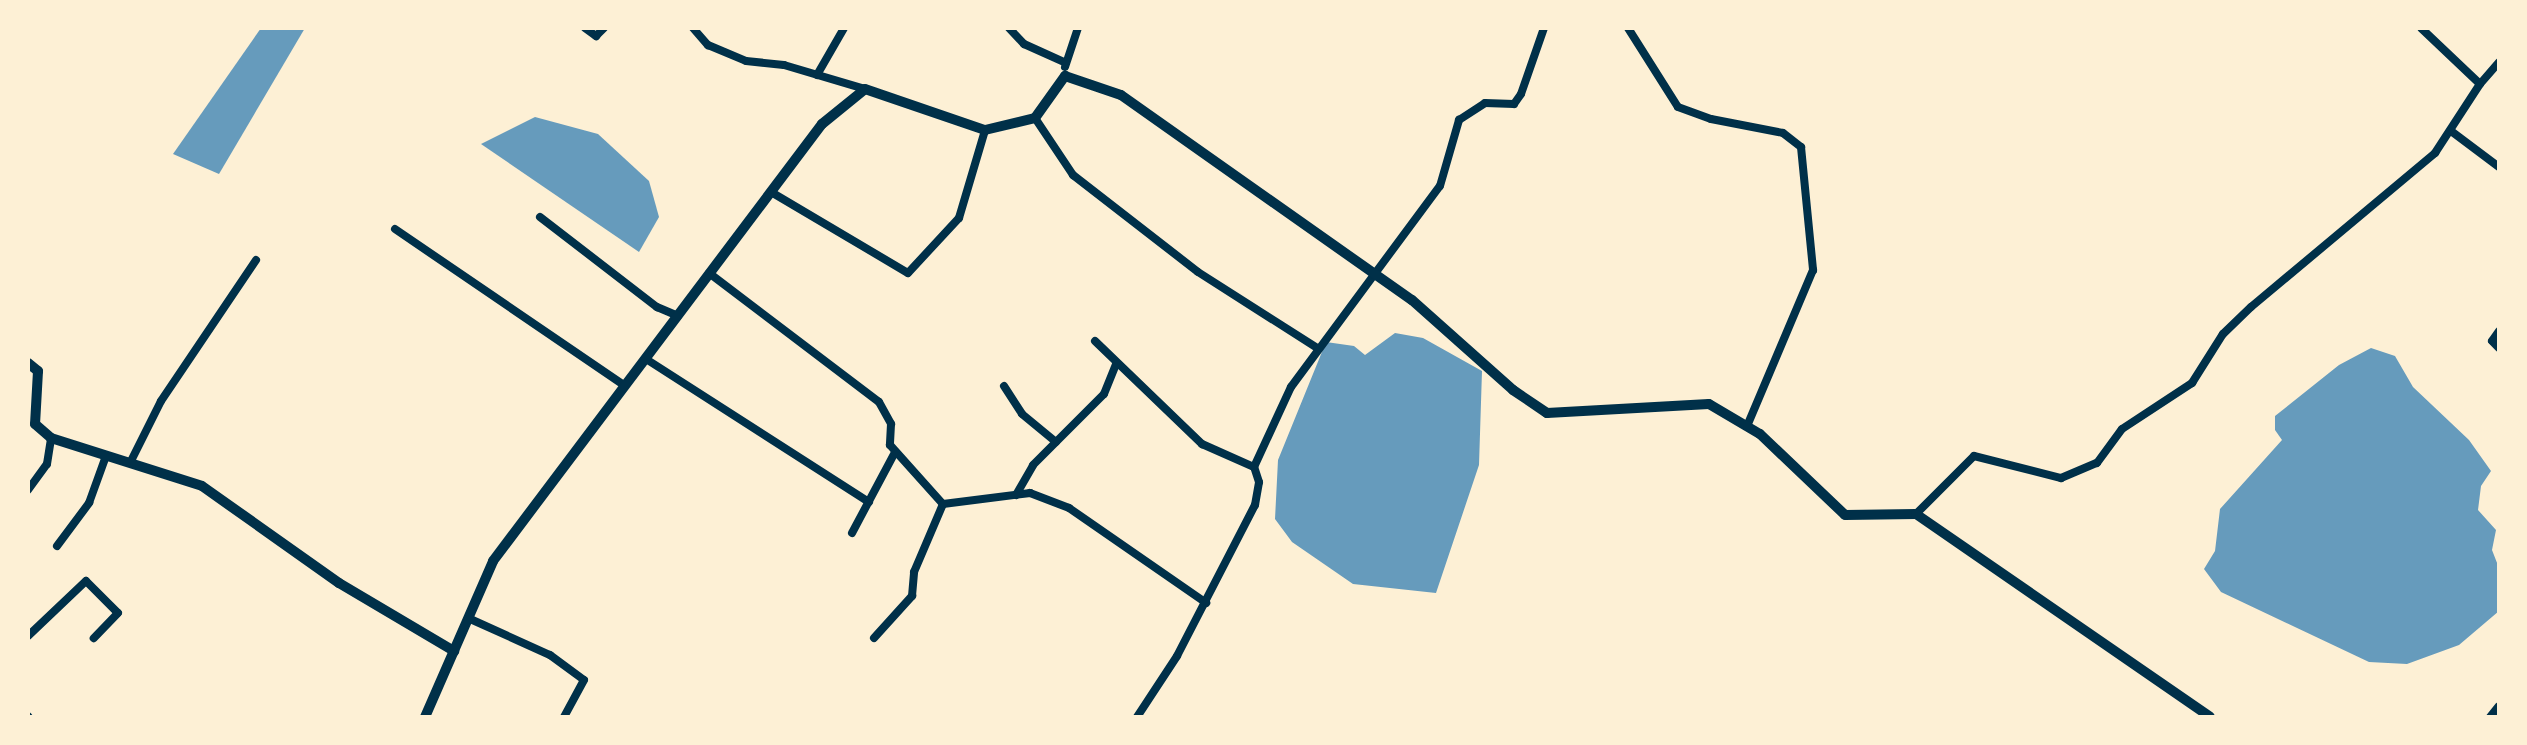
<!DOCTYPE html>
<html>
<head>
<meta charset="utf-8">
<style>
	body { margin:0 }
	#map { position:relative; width:2527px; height:745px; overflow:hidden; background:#fdf0d5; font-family:"Golos Text",sans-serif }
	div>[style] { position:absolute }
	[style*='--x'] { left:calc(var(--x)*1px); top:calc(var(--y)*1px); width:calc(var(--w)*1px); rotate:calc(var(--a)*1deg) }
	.water>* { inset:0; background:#669bbc }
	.minor>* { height:8px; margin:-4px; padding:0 4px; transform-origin:4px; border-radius:4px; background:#003049 }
	.tertiary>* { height:10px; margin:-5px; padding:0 5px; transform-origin:5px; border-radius:5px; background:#003049 }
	span { translate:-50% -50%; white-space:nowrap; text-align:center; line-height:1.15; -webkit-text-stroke:8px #fdf0d5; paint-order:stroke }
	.frame { position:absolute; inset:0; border:30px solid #fdf0d5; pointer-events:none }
</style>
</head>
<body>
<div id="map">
	<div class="water">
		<div style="clip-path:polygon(261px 28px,305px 28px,219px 174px,173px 154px)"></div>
		<div style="clip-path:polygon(535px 117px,598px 134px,649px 181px,659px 217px,639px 252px,481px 144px)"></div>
		<div style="clip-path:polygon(1395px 333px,1423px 338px,1482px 371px,1479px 465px,1436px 593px,1353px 584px,1292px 542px,1275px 519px,1278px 460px,1326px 342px,1354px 346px,1365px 355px)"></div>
		<div style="clip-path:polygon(2371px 348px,2395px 356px,2413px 387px,2469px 440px,2491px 471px,2481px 486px,2478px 510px,2496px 530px,2492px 550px,2499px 568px,2499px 611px,2459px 645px,2407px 664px,2369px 662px,2221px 592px,2204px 569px,2215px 551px,2220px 509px,2282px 440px,2275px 430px,2275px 416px,2339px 365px)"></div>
	</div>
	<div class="minor">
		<div style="--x:585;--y:28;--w:14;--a:36"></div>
		<div style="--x:596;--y:36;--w:11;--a:-45"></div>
		<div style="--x:693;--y:28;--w:23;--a:49"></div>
		<div style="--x:708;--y:45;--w:41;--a:22.8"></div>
		<div style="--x:746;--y:61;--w:38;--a:6"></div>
		<div style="--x:784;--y:65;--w:84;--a:16.5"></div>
		<div style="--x:1009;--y:28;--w:22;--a:47"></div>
		<div style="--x:1024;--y:44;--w:46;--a:24.3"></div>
		<div style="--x:1628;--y:28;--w:93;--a:57.7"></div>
		<div style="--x:1678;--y:107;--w:35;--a:20"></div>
		<div style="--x:1711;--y:119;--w:73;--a:11"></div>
		<div style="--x:1783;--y:133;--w:23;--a:38"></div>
		<div style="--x:1801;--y:147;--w:124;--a:84.4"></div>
		<div style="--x:1813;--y:270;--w:169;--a:112.9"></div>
		<div style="--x:1065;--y:67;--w:41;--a:-71.6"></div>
		<div style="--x:817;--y:75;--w:54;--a:-60.1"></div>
		<div style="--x:2480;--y:84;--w:29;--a:-49"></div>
		<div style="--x:1035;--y:118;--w:69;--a:56.3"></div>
		<div style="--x:1073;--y:175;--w:158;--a:37.8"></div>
		<div style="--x:1198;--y:272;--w:143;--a:32.5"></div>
		<div style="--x:2451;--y:131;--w:60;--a:36.9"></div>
		<div style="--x:771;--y:192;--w:159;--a:30.6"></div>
		<div style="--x:908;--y:273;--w:75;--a:-47.2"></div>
		<div style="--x:959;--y:218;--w:92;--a:-73.5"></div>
		<div style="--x:540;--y:217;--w:148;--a:37.6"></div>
		<div style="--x:657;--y:307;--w:23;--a:23"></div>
		<div style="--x:395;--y:229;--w:278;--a:34.3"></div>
		<div style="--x:709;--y:273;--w:213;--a:37.2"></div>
		<div style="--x:879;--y:402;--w:25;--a:61"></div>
		<div style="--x:891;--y:424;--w:21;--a:93"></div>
		<div style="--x:890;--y:445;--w:79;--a:48.1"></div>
		<div style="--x:943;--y:504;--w:88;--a:-7.2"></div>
		<div style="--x:1030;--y:493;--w:42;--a:21"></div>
		<div style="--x:1069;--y:508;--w:167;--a:34.7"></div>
		<div style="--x:2499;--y:331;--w:12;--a:125"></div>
		<div style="--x:2492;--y:341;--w:10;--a:45"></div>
		<div style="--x:1095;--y:341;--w:149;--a:43.9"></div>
		<div style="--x:1202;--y:444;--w:57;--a:23.9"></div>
		<div style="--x:646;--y:359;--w:265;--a:32.7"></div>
		<div style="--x:1004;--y:386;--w:33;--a:57"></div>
		<div style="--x:1022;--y:414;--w:44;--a:39.5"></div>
		<div style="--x:130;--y:463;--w:69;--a:-63.4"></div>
		<div style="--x:161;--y:401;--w:170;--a:-56"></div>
		<div style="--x:28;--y:490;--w:32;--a:-54"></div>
		<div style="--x:47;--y:464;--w:26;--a:-81"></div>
		<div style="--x:1016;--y:495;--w:34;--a:-60"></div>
		<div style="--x:1033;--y:465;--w:100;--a:-45"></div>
		<div style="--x:1104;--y:394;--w:32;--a:-68"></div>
		<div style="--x:1916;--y:514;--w:82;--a:-45"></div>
		<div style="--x:1974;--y:456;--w:90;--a:14.2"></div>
		<div style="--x:2061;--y:478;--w:39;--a:-23"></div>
		<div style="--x:2097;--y:463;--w:42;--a:-53.7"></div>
		<div style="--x:2122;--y:429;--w:84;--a:-33.3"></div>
		<div style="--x:2192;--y:383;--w:58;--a:-57.7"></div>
		<div style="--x:2223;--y:334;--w:39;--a:-44"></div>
		<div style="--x:2251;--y:307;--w:240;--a:-39.9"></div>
		<div style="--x:2435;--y:153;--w:82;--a:-56.9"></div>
		<div style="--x:2480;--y:84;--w:81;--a:-136.5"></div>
		<div style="--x:852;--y:533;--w:92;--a:-62"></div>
		<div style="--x:57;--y:546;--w:54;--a:-53.3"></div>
		<div style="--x:89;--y:503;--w:50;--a:-70.1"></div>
		<div style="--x:468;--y:618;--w:90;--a:24.3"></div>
		<div style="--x:550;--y:655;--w:42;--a:36.3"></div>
		<div style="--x:584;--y:680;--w:42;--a:118.4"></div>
		<div style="--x:28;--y:636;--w:80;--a:-43.5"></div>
		<div style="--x:86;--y:581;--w:45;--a:45"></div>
		<div style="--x:118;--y:613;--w:35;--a:134"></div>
		<div style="--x:874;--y:638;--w:57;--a:-47.9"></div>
		<div style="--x:912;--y:596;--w:24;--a:-85"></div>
		<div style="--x:914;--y:572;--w:74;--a:-66.9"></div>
		<div style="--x:28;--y:716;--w:1;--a:45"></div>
		<div style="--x:1137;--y:717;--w:73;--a:-56.7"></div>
		<div style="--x:1177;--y:656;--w:170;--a:-62.7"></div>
		<div style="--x:1255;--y:505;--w:23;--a:-80"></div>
		<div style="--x:1259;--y:482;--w:16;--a:-108"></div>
		<div style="--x:1254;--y:467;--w:88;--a:-65.2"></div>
		<div style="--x:1291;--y:387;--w:250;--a:-53.5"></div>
		<div style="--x:1440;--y:186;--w:69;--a:-73.9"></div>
		<div style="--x:1459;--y:120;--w:31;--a:-33"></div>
		<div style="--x:1485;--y:103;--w:29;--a:2"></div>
		<div style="--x:1514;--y:104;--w:12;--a:-55"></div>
		<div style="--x:1521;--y:94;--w:70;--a:-70.8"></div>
		<div style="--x:2490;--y:717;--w:14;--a:-51"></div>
	</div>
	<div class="tertiary">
		<div style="--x:28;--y:363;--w:13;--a:39"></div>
		<div style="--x:38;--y:371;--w:53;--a:93.2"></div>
		<div style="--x:35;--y:424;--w:21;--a:41"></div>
		<div style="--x:51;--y:438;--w:158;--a:17.6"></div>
		<div style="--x:202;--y:486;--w:168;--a:35.3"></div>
		<div style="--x:339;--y:583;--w:134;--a:30.6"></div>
		<div style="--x:425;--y:717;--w:170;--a:-66.4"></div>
		<div style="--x:493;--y:561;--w:547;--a:-53.03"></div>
		<div style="--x:822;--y:124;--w:55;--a:-39.1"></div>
		<div style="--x:865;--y:89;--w:127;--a:18.9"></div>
		<div style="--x:985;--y:130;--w:51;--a:-13.5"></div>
		<div style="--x:1035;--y:118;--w:52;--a:-54.5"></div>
		<div style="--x:1065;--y:76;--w:59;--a:18.7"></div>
		<div style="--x:1121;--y:95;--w:356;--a:35.2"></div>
		<div style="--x:1412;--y:300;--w:135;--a:41.7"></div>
		<div style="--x:1513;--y:390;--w:41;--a:34.1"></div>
		<div style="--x:1547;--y:413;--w:162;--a:-3.2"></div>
		<div style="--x:1709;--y:404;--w:59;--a:30.5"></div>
		<div style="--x:1760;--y:434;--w:117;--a:43.6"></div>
		<div style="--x:1845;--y:515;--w:71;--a:-0.8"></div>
		<div style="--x:1916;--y:514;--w:357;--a:34.6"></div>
	</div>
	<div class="frame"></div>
</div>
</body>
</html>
